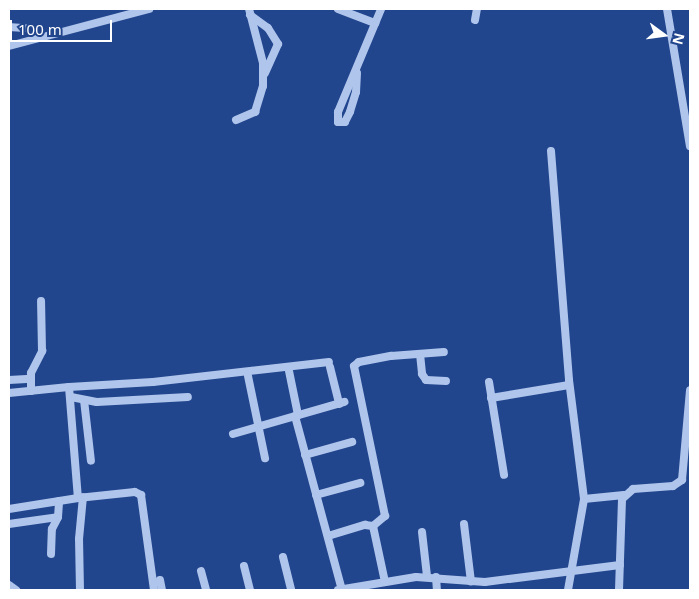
<!DOCTYPE html>
<html>
<head>
<meta charset="utf-8">
<style>
	body { margin:0 }
	#map { position:relative; width:699px; height:599px; overflow:hidden; background:#21468e; font-family:"Noto Sans",sans-serif }
	div>[style] { position:absolute }
	[style*='--x'] { left:calc(var(--x)*1px); top:calc(var(--y)*1px); width:calc(var(--w)*1px); rotate:calc(var(--a)*1deg) }
	.minor>* { height:8px; margin:-4px; padding:0 4px; transform-origin:4px; border-radius:4px; background:#b0c5ec }
	span { translate:-50% -50%; white-space:nowrap; text-align:center; line-height:1.15; -webkit-text-stroke:4.5px #21468e; paint-order:stroke }
	.frame { position:absolute; inset:0; border:10px solid #fff; pointer-events:none }
	.north { position:absolute; left:639px; top:10px; width:50px; height:50px; -webkit-text-stroke:4px #21468e; paint-order:stroke; rotate:104deg; font-size:14px; font-weight:700; line-height:20px; text-align:center; color:#fff }
	.north::after { content:''; display:block; margin:auto; width:18px; height:22px; background:#fff; clip-path:polygon(50% 0,100% 100%,50% 72%,0 100%) }
	.scale { position:absolute; left:10px; top:20px; width:102px; height:22px; box-sizing:border-box; border:2px solid #fff; border-top:0; padding-left:6px; font-size:15px; line-height:18px; white-space:nowrap; color:#fff; -webkit-text-stroke:4px #21468e; paint-order:stroke }
</style>
</head>
<body>
<div id="map">
	<div class="minor">
		<div style="--x:338;--y:9;--w:40;--a:21"></div>
		<div style="--x:667;--y:9;--w:139;--a:80.5"></div>
		<div style="--x:250;--y:15;--w:22;--a:36"></div>
		<div style="--x:268;--y:28;--w:19;--a:58"></div>
		<div style="--x:278;--y:44;--w:32;--a:114"></div>
		<div style="--x:475;--y:20;--w:11;--a:-80"></div>
		<div style="--x:9;--y:27;--w:16;--a:4"></div>
		<div style="--x:9;--y:46;--w:145;--a:-14.8"></div>
		<div style="--x:357;--y:73;--w:19;--a:93"></div>
		<div style="--x:356;--y:92;--w:21;--a:107"></div>
		<div style="--x:350;--y:112;--w:11;--a:117"></div>
		<div style="--x:345;--y:122;--w:7;--a:180"></div>
		<div style="--x:338;--y:122;--w:10;--a:-90"></div>
		<div style="--x:338;--y:112;--w:112;--a:-67.3"></div>
		<div style="--x:236;--y:120;--w:21;--a:-23"></div>
		<div style="--x:255;--y:112;--w:27;--a:-73"></div>
		<div style="--x:263;--y:86;--w:23;--a:-90"></div>
		<div style="--x:263;--y:63;--w:56;--a:-104.5"></div>
		<div style="--x:551;--y:151;--w:230;--a:85.5"></div>
		<div style="--x:569;--y:380;--w:120;--a:82.8"></div>
		<div style="--x:584;--y:499;--w:40;--a:-5.7"></div>
		<div style="--x:420;--y:354;--w:20;--a:84"></div>
		<div style="--x:422;--y:374;--w:7;--a:56"></div>
		<div style="--x:426;--y:380;--w:20;--a:3"></div>
		<div style="--x:330;--y:367;--w:38;--a:76"></div>
		<div style="--x:289;--y:371;--w:45;--a:78.4"></div>
		<div style="--x:248;--y:376;--w:84;--a:78.3"></div>
		<div style="--x:9;--y:380;--w:22;--a:-3"></div>
		<div style="--x:489;--y:382;--w:94;--a:80.8"></div>
		<div style="--x:69;--y:387;--w:84;--a:-3.4"></div>
		<div style="--x:153;--y:382;--w:177;--a:-6.5"></div>
		<div style="--x:31;--y:391;--w:18;--a:-90"></div>
		<div style="--x:31;--y:373;--w:25;--a:-63"></div>
		<div style="--x:42;--y:351;--w:50;--a:-91.1"></div>
		<div style="--x:9;--y:393;--w:60;--a:-5.7"></div>
		<div style="--x:69;--y:387;--w:111;--a:85.4"></div>
		<div style="--x:78;--y:498;--w:57;--a:-6"></div>
		<div style="--x:135;--y:492;--w:7;--a:27"></div>
		<div style="--x:141;--y:495;--w:96;--a:82.2"></div>
		<div style="--x:71;--y:397;--w:26;--a:11"></div>
		<div style="--x:97;--y:402;--w:91;--a:-3.1"></div>
		<div style="--x:491;--y:398;--w:79;--a:-9.5"></div>
		<div style="--x:84;--y:400;--w:61;--a:83.5"></div>
		<div style="--x:295;--y:416;--w:180;--a:74.9"></div>
		<div style="--x:233;--y:434;--w:116;--a:-16.1"></div>
		<div style="--x:305;--y:455;--w:49;--a:-15.5"></div>
		<div style="--x:316;--y:495;--w:46;--a:-15.3"></div>
		<div style="--x:9;--y:509;--w:70;--a:-9.1"></div>
		<div style="--x:9;--y:524;--w:49;--a:-8.1"></div>
		<div style="--x:464;--y:524;--w:58;--a:83.1"></div>
		<div style="--x:373;--y:526;--w:16;--a:-40"></div>
		<div style="--x:385;--y:516;--w:153;--a:-101.7"></div>
		<div style="--x:354;--y:366;--w:6;--a:-39"></div>
		<div style="--x:359;--y:362;--w:33;--a:-11"></div>
		<div style="--x:391;--y:356;--w:53;--a:-4.3"></div>
		<div style="--x:422;--y:532;--w:44;--a:83.5"></div>
		<div style="--x:328;--y:536;--w:39;--a:-17"></div>
		<div style="--x:365;--y:525;--w:8;--a:7"></div>
		<div style="--x:373;--y:526;--w:57;--a:77.9"></div>
		<div style="--x:51;--y:554;--w:25;--a:-88"></div>
		<div style="--x:52;--y:529;--w:13;--a:-63"></div>
		<div style="--x:58;--y:517;--w:16;--a:-86"></div>
		<div style="--x:283;--y:557;--w:34;--a:76"></div>
		<div style="--x:244;--y:566;--w:25;--a:76"></div>
		<div style="--x:201;--y:571;--w:20;--a:75"></div>
		<div style="--x:436;--y:577;--w:13;--a:86"></div>
		<div style="--x:160;--y:580;--w:10;--a:79"></div>
		<div style="--x:9;--y:585;--w:9;--a:36"></div>
		<div style="--x:80;--y:590;--w:51;--a:-91.1"></div>
		<div style="--x:79;--y:539;--w:42;--a:-84.6"></div>
		<div style="--x:338;--y:590;--w:79;--a:-9.5"></div>
		<div style="--x:416;--y:577;--w:69;--a:4.1"></div>
		<div style="--x:485;--y:582;--w:136;--a:-7.2"></div>
		<div style="--x:568;--y:590;--w:92;--a:-80"></div>
		<div style="--x:619;--y:590;--w:91;--a:-88.1"></div>
		<div style="--x:622;--y:499;--w:15;--a:-42"></div>
		<div style="--x:633;--y:489;--w:40;--a:-4.3"></div>
		<div style="--x:673;--y:486;--w:11;--a:-34"></div>
		<div style="--x:682;--y:480;--w:90;--a:-84.9"></div>
	</div>
	<div class="frame"></div>
	<div class="north">N</div>
	<div class="scale">100 m</div>
</div>
</body>
</html>
